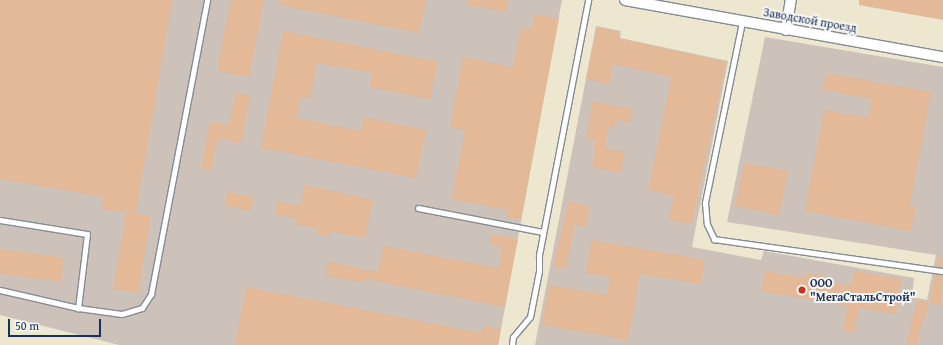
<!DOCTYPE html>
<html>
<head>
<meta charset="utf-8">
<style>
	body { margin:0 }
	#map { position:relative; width:943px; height:345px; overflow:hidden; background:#ece7ce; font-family:"Gentium Book Plus",serif }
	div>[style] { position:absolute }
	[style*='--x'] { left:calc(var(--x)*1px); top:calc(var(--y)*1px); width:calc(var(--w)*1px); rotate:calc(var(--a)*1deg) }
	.industrial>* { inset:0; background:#cdc2b9 }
	.building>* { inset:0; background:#e3b998 }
	.roads { filter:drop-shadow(1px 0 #848b96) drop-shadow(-1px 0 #848b96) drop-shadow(0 1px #848b96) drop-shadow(0 -1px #848b96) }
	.service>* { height:5px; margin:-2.5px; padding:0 2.5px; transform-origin:2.5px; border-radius:2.5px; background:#fff }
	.minor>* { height:10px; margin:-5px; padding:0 5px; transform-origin:5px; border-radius:5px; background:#fff }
	.dots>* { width:11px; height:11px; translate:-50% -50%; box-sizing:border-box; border:2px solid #f6f6f2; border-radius:50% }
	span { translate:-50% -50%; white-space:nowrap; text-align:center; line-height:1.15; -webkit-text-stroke:4px #f6f6f2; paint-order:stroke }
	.street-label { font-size:12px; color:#1b2f5e }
	.poi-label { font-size:12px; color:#1b2f5e; font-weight:700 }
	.left { translate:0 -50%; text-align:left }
	.scale { position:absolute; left:8px; top:319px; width:93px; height:18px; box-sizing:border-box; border:2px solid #1b2f5e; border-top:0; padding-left:5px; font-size:12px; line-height:14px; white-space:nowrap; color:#1b2f5e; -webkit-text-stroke:3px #f6f6f2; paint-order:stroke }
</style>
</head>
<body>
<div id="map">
	<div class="industrial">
		<div style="clip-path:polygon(0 0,562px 0,498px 345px,119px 345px,0 315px)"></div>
		<div style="clip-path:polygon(596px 26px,621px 31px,620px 38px,728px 61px,692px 247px,761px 260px,764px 251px,914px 278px,912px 297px,927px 300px,936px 255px,727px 222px,765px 37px,943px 67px,943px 345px,535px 345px)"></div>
	</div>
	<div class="building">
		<div style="clip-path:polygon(0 0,172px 0,136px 214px,151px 216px,138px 293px,113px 289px,126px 213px,101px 209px,104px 197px,0 179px)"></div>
		<div style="clip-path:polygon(231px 0,264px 0,249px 77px,217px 71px)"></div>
		<div style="clip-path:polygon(280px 0,426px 0,419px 33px,280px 5px)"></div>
		<div style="clip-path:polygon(468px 0,508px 0,506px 12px,468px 5px)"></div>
		<div style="clip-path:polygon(859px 0,943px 0,943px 20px,859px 5px)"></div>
		<div style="clip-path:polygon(534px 14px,559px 19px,521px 220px,506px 217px,508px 210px,452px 199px,465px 130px,450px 127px,463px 57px,513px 67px,521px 28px,532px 30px)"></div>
		<div style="clip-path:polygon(597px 27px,619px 32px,618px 38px,726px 62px,692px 224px,669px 220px,674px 196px,648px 190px,672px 77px,613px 64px,609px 84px,586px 79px)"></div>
		<div style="clip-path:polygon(283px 31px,438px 62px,430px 99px,369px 87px,372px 73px,317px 63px,310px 99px,300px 97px,296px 118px,361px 131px,364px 117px,426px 130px,416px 178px,261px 148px)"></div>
		<div style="clip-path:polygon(826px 73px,931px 92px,910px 206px,916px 207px,911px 231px,805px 211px,824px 110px,868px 118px,872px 99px,823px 90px)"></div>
		<div style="clip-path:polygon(235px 93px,250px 96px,241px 143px,218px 139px,211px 170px,201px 168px,210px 122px,229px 125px)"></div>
		<div style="clip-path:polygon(593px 102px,633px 109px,630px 122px,616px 120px,614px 128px,609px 127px,605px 148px,625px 152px,621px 173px,593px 168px,595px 140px,586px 139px)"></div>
		<div style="clip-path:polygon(744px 163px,788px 171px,779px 215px,735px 206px)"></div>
		<div style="clip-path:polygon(305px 185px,373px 200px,365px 238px,330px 231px,329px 236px,317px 234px,318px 229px,295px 224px,297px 219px,275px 214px,277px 201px,300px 206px)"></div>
		<div style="clip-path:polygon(227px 192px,253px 197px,251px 211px,225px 206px)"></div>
		<div style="clip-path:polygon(568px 202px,590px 206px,586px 226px,575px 224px,566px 269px,553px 267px)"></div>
		<div style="clip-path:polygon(492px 234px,518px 239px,505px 307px,365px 279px,364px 283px,326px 276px,328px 262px,378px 272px,383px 246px,498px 268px,502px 247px,490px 245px)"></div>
		<div style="clip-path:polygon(591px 240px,705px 260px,701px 284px,640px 274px,628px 340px,542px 325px,549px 285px,607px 295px,610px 277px,586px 273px)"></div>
		<div style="clip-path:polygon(0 249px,64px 258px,61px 282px,0 274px)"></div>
		<div style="clip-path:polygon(938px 256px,943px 257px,943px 267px,936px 266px)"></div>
		<div style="clip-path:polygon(765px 271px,804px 278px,805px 273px,826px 276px,825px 281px,852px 286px,854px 271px,902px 279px,896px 314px,859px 308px,854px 333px,843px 331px,847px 306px,761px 291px)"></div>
		<div style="clip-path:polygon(935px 274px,943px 275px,942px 305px,929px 303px)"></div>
		<div style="clip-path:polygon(246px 287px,481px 333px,483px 326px,501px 329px,498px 345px,235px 345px)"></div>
		<div style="clip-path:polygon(917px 300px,929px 303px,916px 345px,906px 345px)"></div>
	</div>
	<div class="roads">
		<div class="service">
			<div style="--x:742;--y:22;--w:185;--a:101.6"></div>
			<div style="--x:705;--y:203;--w:21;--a:85"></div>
			<div style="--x:707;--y:224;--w:17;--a:65"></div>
			<div style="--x:714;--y:239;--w:231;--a:8"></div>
			<div style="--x:418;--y:208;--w:127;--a:10.9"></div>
			<div style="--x:0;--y:220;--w:88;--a:9.1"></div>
			<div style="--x:87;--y:234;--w:75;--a:96.9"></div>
			<div style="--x:0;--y:290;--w:80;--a:13"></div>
			<div style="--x:78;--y:308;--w:44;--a:7.8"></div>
			<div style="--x:122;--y:314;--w:21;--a:-17"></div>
			<div style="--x:142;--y:308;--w:17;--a:-57"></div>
			<div style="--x:151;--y:294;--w:299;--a:-79.2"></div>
			<div style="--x:512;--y:345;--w:8;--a:-83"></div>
			<div style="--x:513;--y:337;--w:26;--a:-50"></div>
			<div style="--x:530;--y:317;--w:47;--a:-78.9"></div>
			<div style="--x:539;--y:271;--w:16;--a:-90"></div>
			<div style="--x:539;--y:255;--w:260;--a:-79.1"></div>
		</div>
		<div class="minor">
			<div style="--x:625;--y:0;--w:323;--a:10.2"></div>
			<div style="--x:786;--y:30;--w:30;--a:-81"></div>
		</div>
	</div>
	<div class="dots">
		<div style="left:802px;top:290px;background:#c8321e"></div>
	</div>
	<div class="street-label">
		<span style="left:810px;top:20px;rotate:10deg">Заводской проезд</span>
	</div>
	<div class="poi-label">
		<span class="left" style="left:810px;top:290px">ООО<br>"МегаСтальСтрой"</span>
	</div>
	<div class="scale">50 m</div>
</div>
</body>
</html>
